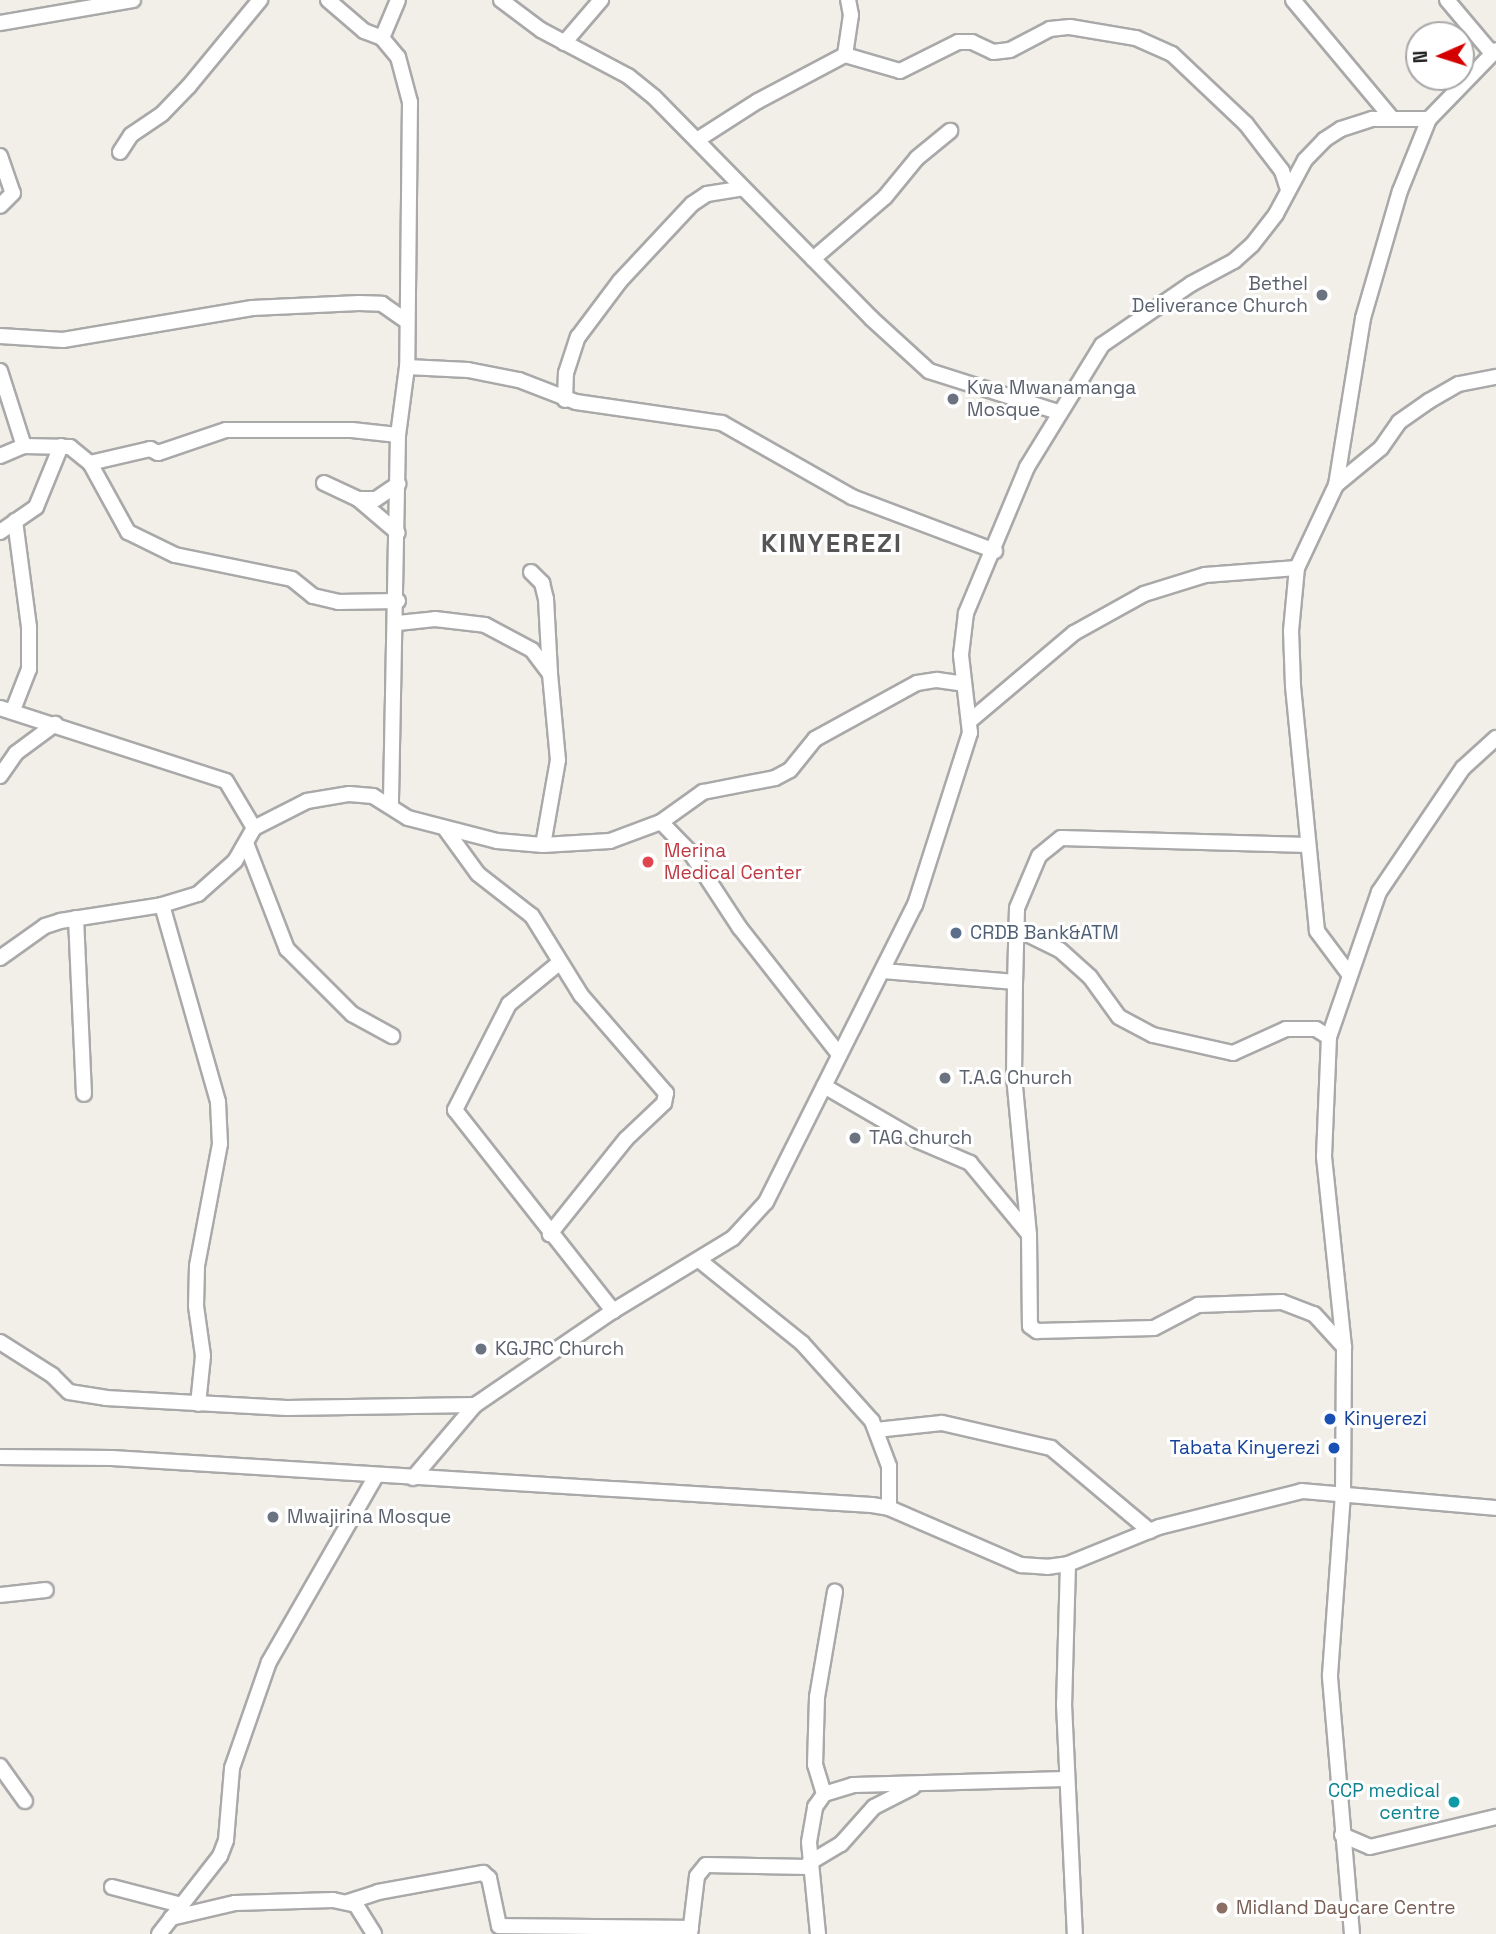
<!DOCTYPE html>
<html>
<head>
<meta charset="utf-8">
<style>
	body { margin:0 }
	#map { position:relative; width:1496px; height:1934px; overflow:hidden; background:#f2efe9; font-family:"Space Grotesk",sans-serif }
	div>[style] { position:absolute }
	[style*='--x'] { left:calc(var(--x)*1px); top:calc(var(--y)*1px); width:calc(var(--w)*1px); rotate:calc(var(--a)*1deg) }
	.roads { filter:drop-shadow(2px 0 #a9a9a9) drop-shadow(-2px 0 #a9a9a9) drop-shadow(0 2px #a9a9a9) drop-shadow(0 -2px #a9a9a9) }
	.minor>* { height:14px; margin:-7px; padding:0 7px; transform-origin:7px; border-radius:7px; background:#fff }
	.dots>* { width:19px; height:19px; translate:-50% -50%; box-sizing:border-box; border:4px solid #fff; border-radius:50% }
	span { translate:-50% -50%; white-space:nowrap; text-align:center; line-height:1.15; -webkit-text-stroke:6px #fff; paint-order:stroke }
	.worship-label { font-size:19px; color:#5b616d }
	.right { translate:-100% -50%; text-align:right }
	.left { translate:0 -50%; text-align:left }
	.health-label { font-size:19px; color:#be3a42 }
	.service-label { font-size:19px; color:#4e5e75 }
	.transit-label { font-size:19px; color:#164399 }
	.culture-label { font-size:19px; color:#0d838f }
	.education-label { font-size:19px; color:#785e54 }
	.district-label { font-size:26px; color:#555; font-weight:700; letter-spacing:2px }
	.north { position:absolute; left:1405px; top:21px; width:70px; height:70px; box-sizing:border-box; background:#fff; border:2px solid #a7a7a7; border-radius:50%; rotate:267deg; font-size:19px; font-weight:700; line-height:28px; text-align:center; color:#222 }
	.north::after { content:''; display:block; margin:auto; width:24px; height:32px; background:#d40000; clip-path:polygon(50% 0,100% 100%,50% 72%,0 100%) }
</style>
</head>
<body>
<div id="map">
	<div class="roads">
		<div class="minor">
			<div style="--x:328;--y:0;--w:48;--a:40.7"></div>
			<div style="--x:364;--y:31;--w:19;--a:21"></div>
			<div style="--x:382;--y:38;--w:25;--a:50"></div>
			<div style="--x:398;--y:57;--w:47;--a:75.1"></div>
			<div style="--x:410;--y:102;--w:265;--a:90.6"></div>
			<div style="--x:407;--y:367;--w:69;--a:97.5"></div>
			<div style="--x:398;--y:435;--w:369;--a:91.1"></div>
			<div style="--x:501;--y:0;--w:50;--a:36.9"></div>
			<div style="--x:541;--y:30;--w:98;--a:27.9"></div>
			<div style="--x:628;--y:76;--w:33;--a:39"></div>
			<div style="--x:654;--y:97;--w:310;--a:45.5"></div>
			<div style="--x:871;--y:318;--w:79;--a:42.4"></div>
			<div style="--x:929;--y:371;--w:135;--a:17.6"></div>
			<div style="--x:1293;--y:0;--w:153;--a:50.1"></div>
			<div style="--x:1447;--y:0;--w:68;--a:49.8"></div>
			<div style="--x:0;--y:23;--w:135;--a:-9.8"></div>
			<div style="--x:382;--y:38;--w:41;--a:-67.2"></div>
			<div style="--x:564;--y:43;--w:57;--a:-49.3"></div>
			<div style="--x:845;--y:55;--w:40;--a:-81.5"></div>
			<div style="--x:851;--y:15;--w:15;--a:-101"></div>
			<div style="--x:697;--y:140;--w:72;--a:-32.6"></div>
			<div style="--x:758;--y:101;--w:98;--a:-27.9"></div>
			<div style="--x:845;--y:55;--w:57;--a:16.2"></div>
			<div style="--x:900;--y:71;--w:65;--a:-26.6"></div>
			<div style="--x:958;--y:42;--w:14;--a:0"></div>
			<div style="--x:972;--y:42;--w:23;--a:25"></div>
			<div style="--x:993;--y:52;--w:17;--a:-7"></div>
			<div style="--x:1010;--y:50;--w:45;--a:-27.7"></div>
			<div style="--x:1050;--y:29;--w:20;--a:-6"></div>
			<div style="--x:1070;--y:27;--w:67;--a:9.5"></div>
			<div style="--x:1136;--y:38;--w:39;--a:24"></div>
			<div style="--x:1172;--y:54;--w:102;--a:43.4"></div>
			<div style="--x:1246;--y:124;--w:59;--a:52.5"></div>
			<div style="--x:1282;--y:171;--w:19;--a:72"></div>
			<div style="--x:120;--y:152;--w:20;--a:-57"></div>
			<div style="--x:131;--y:135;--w:37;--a:-34"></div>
			<div style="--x:162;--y:114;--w:39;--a:-46"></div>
			<div style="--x:189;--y:86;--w:112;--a:-50.5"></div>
			<div style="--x:0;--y:156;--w:39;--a:71"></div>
			<div style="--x:13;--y:193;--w:18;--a:135"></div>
			<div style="--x:813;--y:259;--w:95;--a:-40.7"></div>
			<div style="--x:885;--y:197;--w:50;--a:-50.6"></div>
			<div style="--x:917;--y:158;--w:43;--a:-39.3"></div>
			<div style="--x:0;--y:336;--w:63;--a:3.6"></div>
			<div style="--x:63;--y:340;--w:192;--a:-9.6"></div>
			<div style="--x:252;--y:308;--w:107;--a:-2.7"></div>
			<div style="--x:359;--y:303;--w:23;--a:2"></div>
			<div style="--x:382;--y:304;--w:28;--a:35"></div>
			<div style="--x:407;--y:367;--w:61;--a:2.8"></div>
			<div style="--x:468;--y:370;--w:52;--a:11.1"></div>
			<div style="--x:519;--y:380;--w:61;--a:21.1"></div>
			<div style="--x:576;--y:402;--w:148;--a:8.2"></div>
			<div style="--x:722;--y:423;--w:150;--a:29.6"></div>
			<div style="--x:852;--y:497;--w:153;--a:20.7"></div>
			<div style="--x:0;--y:371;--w:79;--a:72.3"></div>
			<div style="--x:565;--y:400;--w:27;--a:-88"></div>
			<div style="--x:566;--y:373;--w:38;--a:-72"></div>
			<div style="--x:578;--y:337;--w:70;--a:-53.1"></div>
			<div style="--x:620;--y:281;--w:105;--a:-46.9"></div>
			<div style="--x:692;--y:204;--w:18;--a:-34"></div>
			<div style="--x:707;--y:194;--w:36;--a:-9"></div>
			<div style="--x:0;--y:456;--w:26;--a:-23"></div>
			<div style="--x:24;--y:446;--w:46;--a:1.2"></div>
			<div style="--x:70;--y:447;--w:26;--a:39"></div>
			<div style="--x:90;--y:463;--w:79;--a:61.2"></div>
			<div style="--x:128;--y:532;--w:52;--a:26.1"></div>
			<div style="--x:175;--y:555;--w:119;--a:11.6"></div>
			<div style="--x:292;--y:579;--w:27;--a:39"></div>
			<div style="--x:313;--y:596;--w:26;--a:13"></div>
			<div style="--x:338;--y:602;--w:60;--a:-1"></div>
			<div style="--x:90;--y:463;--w:62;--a:-13.1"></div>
			<div style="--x:150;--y:449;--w:9;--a:27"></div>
			<div style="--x:158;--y:453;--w:72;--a:-18.7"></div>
			<div style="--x:226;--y:430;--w:126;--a:0"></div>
			<div style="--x:352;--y:430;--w:46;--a:6.2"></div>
			<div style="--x:324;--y:483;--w:38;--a:25"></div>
			<div style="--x:358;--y:499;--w:52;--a:40.4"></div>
			<div style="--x:1336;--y:485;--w:58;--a:-39.4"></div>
			<div style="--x:1381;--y:448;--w:32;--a:-55"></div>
			<div style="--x:1399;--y:422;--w:37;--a:-35"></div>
			<div style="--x:1429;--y:401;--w:34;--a:-30"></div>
			<div style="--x:1459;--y:384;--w:38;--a:-11"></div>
			<div style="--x:358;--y:499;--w:18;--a:0"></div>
			<div style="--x:376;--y:499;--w:27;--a:-34"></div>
			<div style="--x:0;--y:532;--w:44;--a:-34.8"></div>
			<div style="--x:36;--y:507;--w:66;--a:-67.7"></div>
			<div style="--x:531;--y:572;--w:16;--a:45"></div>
			<div style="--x:542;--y:583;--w:16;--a:76"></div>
			<div style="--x:546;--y:599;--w:73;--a:86.9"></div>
			<div style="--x:398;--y:623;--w:37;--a:-6"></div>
			<div style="--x:435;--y:619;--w:50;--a:6.8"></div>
			<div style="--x:485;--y:625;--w:53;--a:28"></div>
			<div style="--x:532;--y:650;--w:30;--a:53"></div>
			<div style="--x:550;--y:674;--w:86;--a:84.7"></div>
			<div style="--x:558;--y:760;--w:86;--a:100"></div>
			<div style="--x:0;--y:708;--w:237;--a:17.9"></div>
			<div style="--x:226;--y:781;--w:55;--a:59.2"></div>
			<div style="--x:13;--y:710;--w:44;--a:-68.7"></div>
			<div style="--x:29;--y:669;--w:42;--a:-90"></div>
			<div style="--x:29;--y:627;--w:107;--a:-97.5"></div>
			<div style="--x:971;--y:720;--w:135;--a:-40.2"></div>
			<div style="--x:1074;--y:633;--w:80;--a:-29.1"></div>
			<div style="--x:1144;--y:594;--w:64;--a:-17.3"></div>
			<div style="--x:1205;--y:575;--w:92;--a:-4.4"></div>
			<div style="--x:0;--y:776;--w:28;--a:-55"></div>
			<div style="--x:16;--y:753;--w:49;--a:-36.6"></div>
			<div style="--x:661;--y:822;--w:42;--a:46"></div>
			<div style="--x:690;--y:852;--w:91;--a:56.7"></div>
			<div style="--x:740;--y:928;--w:159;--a:51.9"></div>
			<div style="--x:446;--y:830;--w:54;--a:54"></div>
			<div style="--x:478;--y:874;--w:68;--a:37.9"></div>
			<div style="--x:532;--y:916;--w:93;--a:58.2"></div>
			<div style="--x:581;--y:995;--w:130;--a:49.1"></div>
			<div style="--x:666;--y:1093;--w:10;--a:101"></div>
			<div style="--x:664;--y:1103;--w:52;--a:136.5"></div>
			<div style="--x:626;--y:1139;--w:122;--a:128.7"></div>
			<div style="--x:246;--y:843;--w:114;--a:68.9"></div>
			<div style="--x:287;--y:949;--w:92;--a:45"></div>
			<div style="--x:352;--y:1014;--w:46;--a:28.8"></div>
			<div style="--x:1308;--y:845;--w:247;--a:-178.4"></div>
			<div style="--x:1061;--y:838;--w:28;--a:141"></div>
			<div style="--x:1039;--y:856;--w:56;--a:112.9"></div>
			<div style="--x:1017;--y:908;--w:74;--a:91.5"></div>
			<div style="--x:1015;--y:982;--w:94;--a:90.6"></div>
			<div style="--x:1014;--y:1076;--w:159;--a:84.6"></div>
			<div style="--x:1029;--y:1234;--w:92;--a:89.4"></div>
			<div style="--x:1030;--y:1326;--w:9;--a:36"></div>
			<div style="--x:1037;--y:1331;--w:117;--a:-1.5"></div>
			<div style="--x:1154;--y:1328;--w:50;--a:-27.6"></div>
			<div style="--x:1198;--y:1305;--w:84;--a:-2"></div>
			<div style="--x:1282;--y:1302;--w:34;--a:21"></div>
			<div style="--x:1314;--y:1314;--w:45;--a:47.7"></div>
			<div style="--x:162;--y:905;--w:205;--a:74.1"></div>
			<div style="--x:218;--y:1102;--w:42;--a:87.3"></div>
			<div style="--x:220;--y:1144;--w:124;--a:100.7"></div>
			<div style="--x:197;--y:1266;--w:40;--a:91.4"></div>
			<div style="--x:196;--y:1306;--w:50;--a:82"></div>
			<div style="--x:203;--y:1356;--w:48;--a:95.9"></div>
			<div style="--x:76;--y:918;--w:176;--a:87.4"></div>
			<div style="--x:1016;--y:934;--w:13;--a:4"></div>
			<div style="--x:1029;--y:935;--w:34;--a:26"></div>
			<div style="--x:1060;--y:950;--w:40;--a:42"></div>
			<div style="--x:1090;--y:977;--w:49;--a:54.1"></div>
			<div style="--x:1119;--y:1017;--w:38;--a:28"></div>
			<div style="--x:1153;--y:1035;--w:82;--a:12.7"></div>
			<div style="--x:1233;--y:1053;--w:58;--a:-24.4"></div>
			<div style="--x:1286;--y:1029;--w:30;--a:0"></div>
			<div style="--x:1316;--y:1029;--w:15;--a:32"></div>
			<div style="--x:0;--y:958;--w:55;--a:-35.4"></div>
			<div style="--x:45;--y:926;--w:16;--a:-18"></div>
			<div style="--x:60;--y:921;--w:103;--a:-8.9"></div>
			<div style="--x:162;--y:905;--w:38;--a:-17"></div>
			<div style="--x:198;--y:894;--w:50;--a:-41.7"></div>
			<div style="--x:235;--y:861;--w:38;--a:-60"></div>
			<div style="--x:254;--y:828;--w:59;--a:-27"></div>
			<div style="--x:307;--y:801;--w:43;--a:-9.5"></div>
			<div style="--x:349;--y:794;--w:24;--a:5"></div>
			<div style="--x:373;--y:796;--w:41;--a:32.2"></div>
			<div style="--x:408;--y:818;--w:92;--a:14.5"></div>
			<div style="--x:497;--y:841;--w:46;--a:5"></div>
			<div style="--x:543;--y:845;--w:67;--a:-3.4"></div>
			<div style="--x:610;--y:841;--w:54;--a:-20.4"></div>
			<div style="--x:661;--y:822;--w:52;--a:-35.5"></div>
			<div style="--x:703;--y:792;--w:73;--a:-11"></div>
			<div style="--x:775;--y:778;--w:17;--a:-28"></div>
			<div style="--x:790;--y:770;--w:40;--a:-51"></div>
			<div style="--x:815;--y:739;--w:116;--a:-28.8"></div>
			<div style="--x:917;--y:683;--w:20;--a:-9"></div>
			<div style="--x:937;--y:680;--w:27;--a:8"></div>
			<div style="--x:559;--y:963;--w:65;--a:140.6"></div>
			<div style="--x:509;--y:1004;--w:119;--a:117"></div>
			<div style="--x:455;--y:1110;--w:256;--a:51.8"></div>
			<div style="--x:884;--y:971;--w:131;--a:4.8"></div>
			<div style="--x:1349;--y:974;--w:54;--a:-126.7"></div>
			<div style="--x:1317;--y:931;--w:247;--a:-95.6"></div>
			<div style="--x:1293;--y:685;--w:54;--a:-92.1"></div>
			<div style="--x:1291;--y:631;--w:63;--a:-84.6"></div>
			<div style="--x:1297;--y:568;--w:92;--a:-64.8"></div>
			<div style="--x:1336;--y:485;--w:169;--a:-80.8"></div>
			<div style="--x:1363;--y:318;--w:132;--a:-73.8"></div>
			<div style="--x:1400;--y:191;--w:78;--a:-68.1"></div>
			<div style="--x:1429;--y:119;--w:96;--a:-45.8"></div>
			<div style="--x:824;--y:1086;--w:110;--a:30.1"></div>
			<div style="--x:919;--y:1141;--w:56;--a:23.3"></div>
			<div style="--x:970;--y:1163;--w:91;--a:50.4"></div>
			<div style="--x:699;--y:1260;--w:132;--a:38.9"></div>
			<div style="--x:802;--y:1343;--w:105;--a:48.1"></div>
			<div style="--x:872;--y:1421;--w:48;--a:69.3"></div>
			<div style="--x:889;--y:1466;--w:42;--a:90"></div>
			<div style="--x:0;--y:1342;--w:62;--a:32.4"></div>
			<div style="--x:52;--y:1375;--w:24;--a:45"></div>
			<div style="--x:69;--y:1392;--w:37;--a:9"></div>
			<div style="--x:106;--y:1398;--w:181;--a:3.2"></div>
			<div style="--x:287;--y:1408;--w:188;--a:-0.9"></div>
			<div style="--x:876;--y:1430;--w:66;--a:-6.1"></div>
			<div style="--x:942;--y:1423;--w:112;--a:12.9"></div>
			<div style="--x:1051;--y:1448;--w:129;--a:40"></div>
			<div style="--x:0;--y:1457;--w:112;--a:0.5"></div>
			<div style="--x:112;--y:1458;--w:761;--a:3.54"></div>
			<div style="--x:872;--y:1505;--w:17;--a:10"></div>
			<div style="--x:889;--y:1508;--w:144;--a:23.4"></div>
			<div style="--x:1021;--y:1565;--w:26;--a:4"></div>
			<div style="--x:1047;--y:1567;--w:21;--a:-8"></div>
			<div style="--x:1068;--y:1564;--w:98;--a:-22.1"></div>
			<div style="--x:1159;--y:1527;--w:147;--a:-14.1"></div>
			<div style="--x:1302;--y:1491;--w:195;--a:5"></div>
			<div style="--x:413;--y:1478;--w:96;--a:-49.7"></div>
			<div style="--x:475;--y:1405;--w:167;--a:-34.3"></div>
			<div style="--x:613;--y:1311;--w:140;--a:-31.3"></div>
			<div style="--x:733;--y:1238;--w:49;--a:-47.5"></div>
			<div style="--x:766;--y:1202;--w:332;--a:-63.4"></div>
			<div style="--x:915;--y:905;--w:181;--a:-72.3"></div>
			<div style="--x:970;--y:733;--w:79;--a:-96.6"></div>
			<div style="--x:961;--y:655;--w:42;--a:-83.2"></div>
			<div style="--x:966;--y:613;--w:158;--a:-67.3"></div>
			<div style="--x:1027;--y:467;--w:143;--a:-58.4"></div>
			<div style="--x:1102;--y:345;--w:108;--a:-34.4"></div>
			<div style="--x:1191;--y:284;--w:49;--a:-28.1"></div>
			<div style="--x:1234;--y:261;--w:24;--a:-42"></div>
			<div style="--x:1252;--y:245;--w:39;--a:-52"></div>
			<div style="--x:1276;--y:214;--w:61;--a:-61.8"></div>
			<div style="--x:1305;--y:160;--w:28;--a:-46"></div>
			<div style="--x:1324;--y:140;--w:20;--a:-33"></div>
			<div style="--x:1341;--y:129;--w:33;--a:-18"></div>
			<div style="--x:1372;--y:119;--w:57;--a:0"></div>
			<div style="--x:1068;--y:1564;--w:140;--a:91.6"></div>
			<div style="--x:1064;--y:1704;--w:230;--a:87.3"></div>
			<div style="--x:0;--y:1595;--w:46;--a:-6.2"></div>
			<div style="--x:0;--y:1766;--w:43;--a:54.5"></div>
			<div style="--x:824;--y:1794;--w:30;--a:-107"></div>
			<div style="--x:815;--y:1765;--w:68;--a:-88.3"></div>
			<div style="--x:817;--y:1697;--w:107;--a:-80.3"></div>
			<div style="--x:1342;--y:1835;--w:30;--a:23"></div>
			<div style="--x:1370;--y:1847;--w:130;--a:-13.4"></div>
			<div style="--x:809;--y:1863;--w:37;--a:-31"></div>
			<div style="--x:841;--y:1844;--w:50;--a:-48.3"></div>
			<div style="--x:874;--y:1807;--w:44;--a:-27.1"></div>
			<div style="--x:112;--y:1887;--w:71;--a:14.6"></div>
			<div style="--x:348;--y:1902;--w:32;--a:-18"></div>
			<div style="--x:378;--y:1892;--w:107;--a:-10.3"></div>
			<div style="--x:483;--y:1873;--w:8;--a:40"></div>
			<div style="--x:489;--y:1878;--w:49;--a:78.2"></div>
			<div style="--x:499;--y:1926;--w:192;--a:0.6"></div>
			<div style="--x:171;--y:1918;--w:66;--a:-13.2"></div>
			<div style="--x:235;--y:1903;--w:98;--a:-1.8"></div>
			<div style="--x:333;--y:1900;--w:24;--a:12"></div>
			<div style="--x:356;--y:1905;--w:34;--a:58"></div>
			<div style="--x:159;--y:1934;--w:99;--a:-52"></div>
			<div style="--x:220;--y:1856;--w:17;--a:-69"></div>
			<div style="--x:226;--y:1840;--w:72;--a:-85.2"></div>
			<div style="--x:232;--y:1768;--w:112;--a:-70.8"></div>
			<div style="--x:269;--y:1662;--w:215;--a:-60.1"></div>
			<div style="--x:690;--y:1934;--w:58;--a:-83.1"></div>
			<div style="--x:697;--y:1876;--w:14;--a:-51"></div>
			<div style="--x:706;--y:1865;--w:102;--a:1.1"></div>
			<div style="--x:818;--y:1934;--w:92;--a:-95.6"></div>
			<div style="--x:809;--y:1842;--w:36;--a:-80"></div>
			<div style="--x:815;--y:1807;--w:16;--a:-55"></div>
			<div style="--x:824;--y:1794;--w:30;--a:-17"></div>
			<div style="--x:853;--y:1785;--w:214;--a:-1.6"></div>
			<div style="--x:1352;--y:1934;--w:260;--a:-94.9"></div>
			<div style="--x:1330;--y:1675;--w:181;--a:-85.9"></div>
			<div style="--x:1343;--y:1494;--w:147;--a:-89.6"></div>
			<div style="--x:1344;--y:1347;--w:192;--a:-96"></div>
			<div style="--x:1324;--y:1156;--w:119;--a:-87.6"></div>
			<div style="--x:1329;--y:1037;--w:153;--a:-71"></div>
			<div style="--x:1379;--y:892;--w:150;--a:-55.9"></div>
			<div style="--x:1463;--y:768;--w:45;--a:-42.3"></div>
		</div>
	</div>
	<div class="dots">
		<div style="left:1322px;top:295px;background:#6b7280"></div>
		<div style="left:953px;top:399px;background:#6b7280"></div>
		<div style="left:648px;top:862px;background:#e0444e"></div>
		<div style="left:956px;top:933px;background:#5c6f8a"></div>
		<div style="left:945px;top:1078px;background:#6b7280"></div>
		<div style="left:855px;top:1138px;background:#6b7280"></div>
		<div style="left:481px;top:1349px;background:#6b7280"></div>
		<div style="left:1330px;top:1419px;background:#1a4fb4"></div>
		<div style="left:1334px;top:1448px;background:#1a4fb4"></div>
		<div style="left:273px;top:1517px;background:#6b7280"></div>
		<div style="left:1454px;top:1802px;background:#0f9aa8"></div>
		<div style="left:1222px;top:1908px;background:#8d6e63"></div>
	</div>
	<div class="worship-label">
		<span class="right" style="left:1308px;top:295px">Bethel<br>Deliverance Church</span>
		<span class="left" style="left:967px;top:399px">Kwa Mwanamanga<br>Mosque</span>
		<span class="left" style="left:959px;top:1078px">T.A.G Church</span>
		<span class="left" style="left:869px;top:1138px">TAG church</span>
		<span class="left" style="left:495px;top:1349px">KGJRC Church</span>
		<span class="left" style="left:287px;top:1517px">Mwajirina Mosque</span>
	</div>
	<div class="health-label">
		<span class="left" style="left:664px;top:862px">Merina<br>Medical Center</span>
	</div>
	<div class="service-label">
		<span class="left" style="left:970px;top:933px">CRDB Bank&amp;ATM</span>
	</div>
	<div class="transit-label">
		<span class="left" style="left:1344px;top:1419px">Kinyerezi</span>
		<span class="right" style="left:1320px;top:1448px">Tabata Kinyerezi</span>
	</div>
	<div class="culture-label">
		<span class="right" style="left:1440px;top:1802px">CCP medical<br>centre</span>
	</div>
	<div class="education-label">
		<span class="left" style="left:1236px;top:1908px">Midland Daycare Centre</span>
	</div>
	<div class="district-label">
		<span style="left:832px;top:544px">KINYEREZI</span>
	</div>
	<div class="north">N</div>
</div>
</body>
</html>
